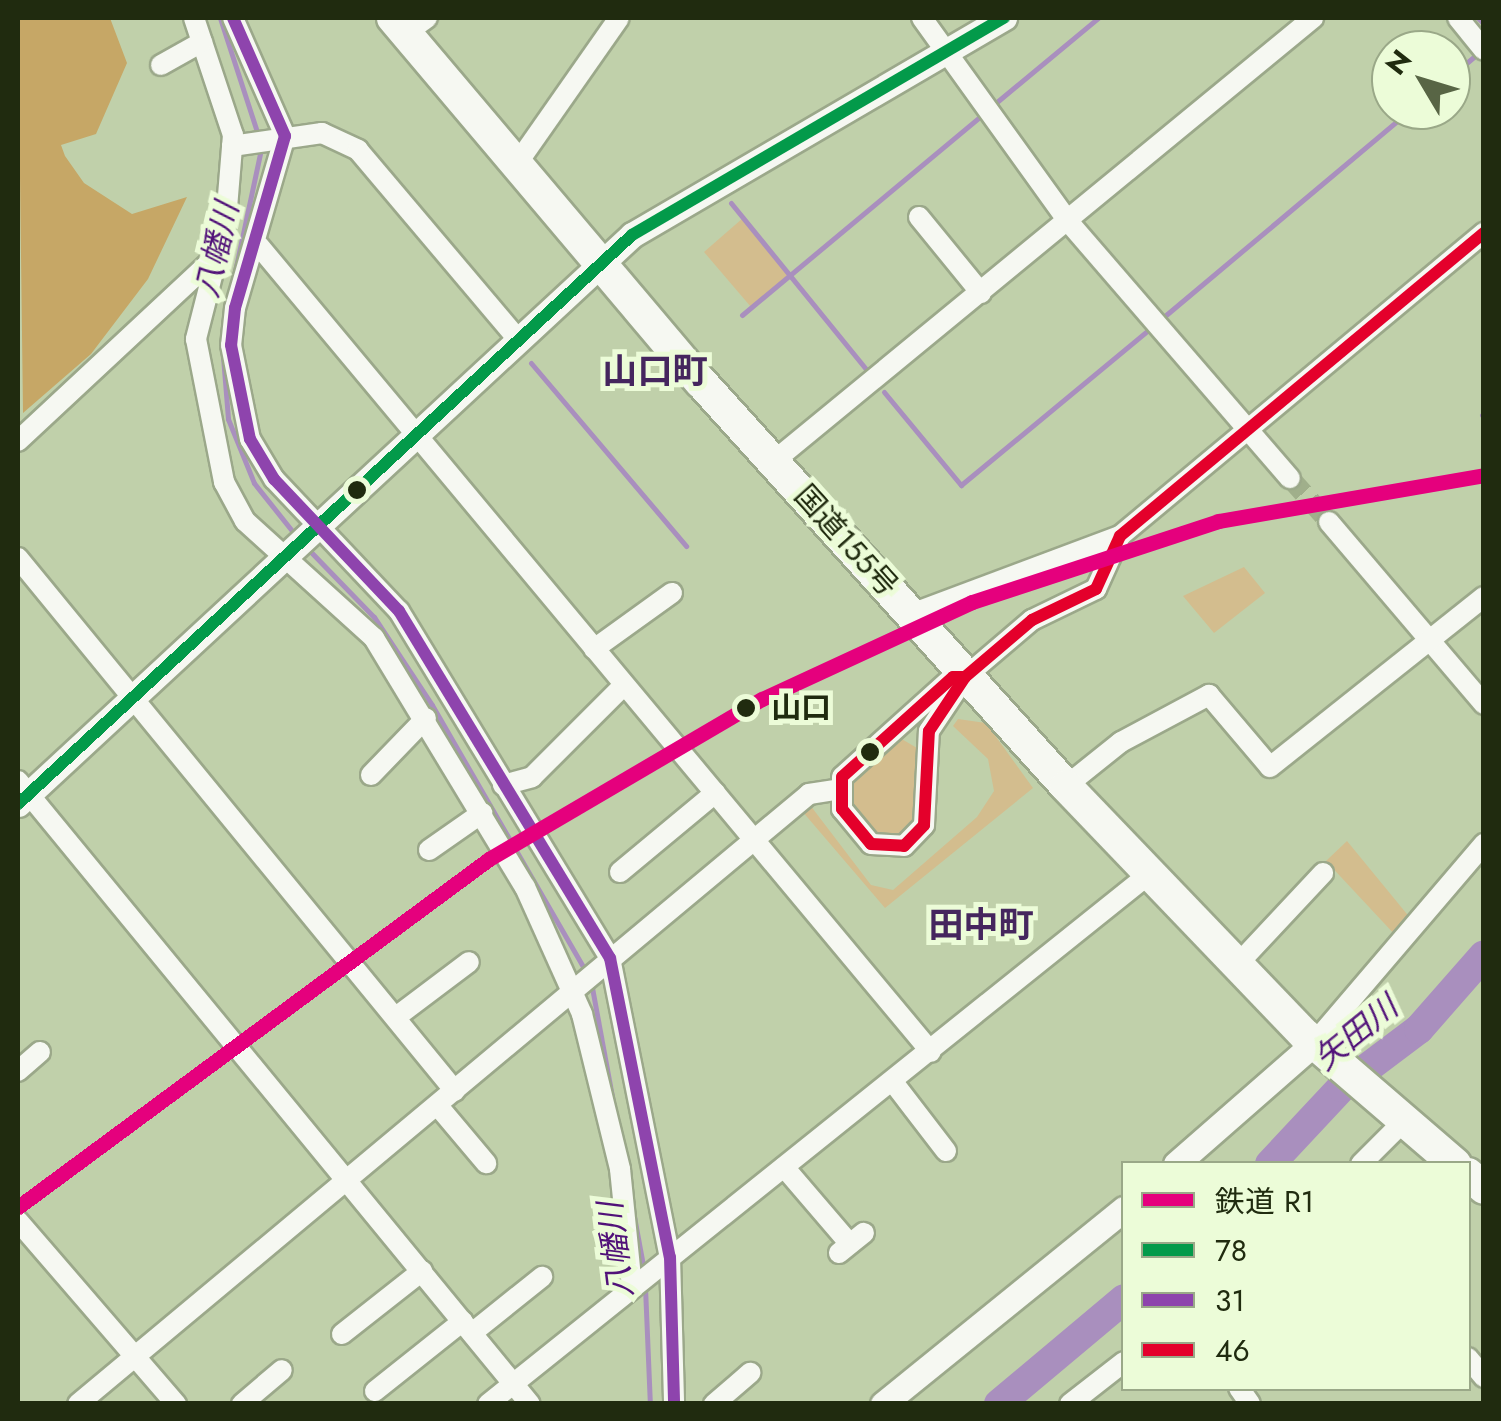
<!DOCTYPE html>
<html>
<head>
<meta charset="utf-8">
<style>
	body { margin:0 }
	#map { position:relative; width:1501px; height:1421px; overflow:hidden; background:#c0d0aa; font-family:Jost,"Noto Sans JP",sans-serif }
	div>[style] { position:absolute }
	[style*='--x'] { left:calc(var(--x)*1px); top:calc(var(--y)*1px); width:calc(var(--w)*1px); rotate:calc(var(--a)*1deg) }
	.green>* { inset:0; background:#d3bd8e }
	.forest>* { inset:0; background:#c6a766 }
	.stream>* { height:5px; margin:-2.5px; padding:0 2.5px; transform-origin:2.5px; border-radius:2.5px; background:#a98fbe }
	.river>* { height:30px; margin:-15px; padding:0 15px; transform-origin:15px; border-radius:15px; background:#a98fbe }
	.minor-tunnel>* { height:20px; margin-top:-10px; transform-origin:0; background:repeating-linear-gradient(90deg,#a0af8b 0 20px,transparent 0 30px) }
	.roads { filter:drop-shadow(2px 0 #9ba88a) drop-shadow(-2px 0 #9ba88a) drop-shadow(0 2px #9ba88a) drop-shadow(0 -2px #9ba88a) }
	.minor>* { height:20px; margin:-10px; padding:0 10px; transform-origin:10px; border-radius:10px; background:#f6f8f2 }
	.tertiary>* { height:25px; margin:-12.5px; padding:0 12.5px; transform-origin:12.5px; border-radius:12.5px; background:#f6f8f2 }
	.trunk>* { height:32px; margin:-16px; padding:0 16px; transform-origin:16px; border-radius:16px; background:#f6f8f2 }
	.bus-1>* { height:12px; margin:-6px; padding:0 6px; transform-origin:6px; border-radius:6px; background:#039a4a }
	.bus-2>* { height:12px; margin:-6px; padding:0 6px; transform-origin:6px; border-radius:6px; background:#8e44ad }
	.bus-3>* { height:12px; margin:-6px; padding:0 6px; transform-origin:6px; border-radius:6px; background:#e4002b }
	.rail-1>* { height:15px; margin:-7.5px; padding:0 7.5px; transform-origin:7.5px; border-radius:7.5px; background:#e5007d }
	.dots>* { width:28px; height:28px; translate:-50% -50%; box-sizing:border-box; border:5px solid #ecfcd8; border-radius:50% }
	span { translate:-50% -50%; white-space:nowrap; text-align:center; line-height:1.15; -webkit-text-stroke:10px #ecfcd8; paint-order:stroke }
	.street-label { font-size:30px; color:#202b0f }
	.stop-label { font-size:30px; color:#202b0f; font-weight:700 }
	.left { translate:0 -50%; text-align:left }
	.water-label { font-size:32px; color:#511279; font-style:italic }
	.quarter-label { font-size:35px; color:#45265e; font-weight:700 }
	.frame { position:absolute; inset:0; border:20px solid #202b0f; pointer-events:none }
	.legend { position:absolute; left:1121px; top:1161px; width:350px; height:230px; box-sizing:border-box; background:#ecfcd8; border:2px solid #9aa888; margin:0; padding:12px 18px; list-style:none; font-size:30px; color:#202b0f }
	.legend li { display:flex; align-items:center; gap:20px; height:50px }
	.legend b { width:50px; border:2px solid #9aa888 }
	.north { position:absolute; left:1371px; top:30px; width:100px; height:100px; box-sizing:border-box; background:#ecfcd8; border:2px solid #9aa888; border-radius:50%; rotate:308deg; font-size:28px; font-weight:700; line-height:40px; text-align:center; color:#202b0f }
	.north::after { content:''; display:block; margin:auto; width:35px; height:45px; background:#586545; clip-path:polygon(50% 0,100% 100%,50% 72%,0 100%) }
</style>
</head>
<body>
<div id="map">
	<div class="green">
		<div style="clip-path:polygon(743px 218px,792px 275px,751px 307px,704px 252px)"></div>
		<div style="clip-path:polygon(1244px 567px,1265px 593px,1214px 633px,1183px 596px)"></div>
		<div style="clip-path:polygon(958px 719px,986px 723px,1033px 788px,885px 908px,802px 811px,810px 805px,871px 885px,893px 890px,977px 817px,994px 791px,988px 759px,953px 726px)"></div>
		<div style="clip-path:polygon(900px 738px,917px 748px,913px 825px,904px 839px,878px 839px,849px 806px,846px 787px)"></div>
		<div style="clip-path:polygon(1347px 841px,1411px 919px,1397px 937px,1326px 861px)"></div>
	</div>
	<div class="forest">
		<div style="clip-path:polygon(18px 18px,110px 18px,127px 63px,96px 134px,61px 145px,65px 156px,84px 183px,132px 214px,187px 197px,148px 279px,91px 354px,23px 413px)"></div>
	</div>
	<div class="stream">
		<div style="--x:220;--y:18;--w:126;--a:72"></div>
		<div style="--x:1478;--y:18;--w:8;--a:45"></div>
		<div style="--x:1451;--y:76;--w:35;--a:-40"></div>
		<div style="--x:992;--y:106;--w:138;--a:-39.7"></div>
		<div style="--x:731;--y:203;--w:222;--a:50.9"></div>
		<div style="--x:742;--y:315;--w:311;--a:-39.8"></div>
		<div style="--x:1160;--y:320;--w:326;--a:-40"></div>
		<div style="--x:224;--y:323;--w:178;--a:-78"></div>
		<div style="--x:222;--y:344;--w:75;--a:85.4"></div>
		<div style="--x:228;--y:419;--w:69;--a:67.9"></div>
		<div style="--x:254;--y:483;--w:69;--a:51.5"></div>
		<div style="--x:531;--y:363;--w:240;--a:49.7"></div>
		<div style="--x:884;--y:392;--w:121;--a:50.4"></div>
		<div style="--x:961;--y:485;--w:246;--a:-39.6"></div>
		<div style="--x:1482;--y:415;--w:2;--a:-27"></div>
		<div style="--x:308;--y:549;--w:95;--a:45.9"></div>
		<div style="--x:374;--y:617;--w:105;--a:56.6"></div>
		<div style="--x:432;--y:705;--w:308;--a:60"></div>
		<div style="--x:591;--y:982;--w:294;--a:79.6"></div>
		<div style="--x:645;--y:1287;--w:117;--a:87.6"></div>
	</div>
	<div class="river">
		<div style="--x:1270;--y:1164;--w:105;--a:-46.9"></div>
		<div style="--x:1342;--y:1087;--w:96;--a:-37"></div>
		<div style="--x:1419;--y:1029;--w:98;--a:-48.7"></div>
		<div style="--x:999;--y:1404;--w:163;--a:-40"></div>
	</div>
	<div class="minor-tunnel">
		<div style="--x:1290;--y:478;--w:59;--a:48.4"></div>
	</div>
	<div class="roads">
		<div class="minor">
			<div style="--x:194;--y:18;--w:123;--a:71.6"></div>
			<div style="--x:233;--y:135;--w:86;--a:94.7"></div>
			<div style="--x:226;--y:221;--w:122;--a:104.3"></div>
			<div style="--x:196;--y:339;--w:146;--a:78.9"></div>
			<div style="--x:224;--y:482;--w:44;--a:61.7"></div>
			<div style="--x:245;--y:521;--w:174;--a:42.2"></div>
			<div style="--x:374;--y:638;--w:291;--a:58.8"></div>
			<div style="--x:525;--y:887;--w:139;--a:65.8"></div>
			<div style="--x:582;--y:1014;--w:160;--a:76.2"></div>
			<div style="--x:620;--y:1169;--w:119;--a:84.2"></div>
			<div style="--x:233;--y:18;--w:129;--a:66.2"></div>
			<div style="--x:285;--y:136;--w:179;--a:106.2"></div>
			<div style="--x:235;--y:308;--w:37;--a:96"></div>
			<div style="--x:231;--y:345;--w:96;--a:78.6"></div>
			<div style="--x:250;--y:439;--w:47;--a:59"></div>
			<div style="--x:274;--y:479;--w:182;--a:46.6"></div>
			<div style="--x:399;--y:611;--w:406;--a:58.7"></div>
			<div style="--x:610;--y:958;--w:305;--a:78.7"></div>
			<div style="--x:670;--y:1257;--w:147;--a:88.4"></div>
			<div style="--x:922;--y:18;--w:249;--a:54.3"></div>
			<div style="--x:1067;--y:220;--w:341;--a:49.2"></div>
			<div style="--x:1458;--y:18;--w:41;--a:50.9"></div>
			<div style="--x:406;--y:33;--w:26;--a:-36"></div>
			<div style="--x:161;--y:65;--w:47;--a:-29.3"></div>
			<div style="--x:232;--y:146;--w:91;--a:-8.2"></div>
			<div style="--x:322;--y:133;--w:40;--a:25"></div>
			<div style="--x:358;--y:150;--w:246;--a:49.8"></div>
			<div style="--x:516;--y:165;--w:179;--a:-55"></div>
			<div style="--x:919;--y:217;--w:98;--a:50.8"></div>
			<div style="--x:259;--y:246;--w:1049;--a:50.18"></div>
			<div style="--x:18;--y:441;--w:264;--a:-43"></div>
			<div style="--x:774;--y:461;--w:698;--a:-39.42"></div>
			<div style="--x:1329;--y:522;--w:239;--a:49.6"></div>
			<div style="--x:18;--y:558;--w:689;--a:50.65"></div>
			<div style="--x:911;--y:614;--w:223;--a:-20.5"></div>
			<div style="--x:594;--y:649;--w:96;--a:-35.7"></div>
			<div style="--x:965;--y:677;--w:12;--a:180"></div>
			<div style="--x:953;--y:677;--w:149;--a:138"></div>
			<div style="--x:842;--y:777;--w:32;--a:90"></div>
			<div style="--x:842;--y:809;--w:45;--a:50.4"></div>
			<div style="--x:871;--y:844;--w:33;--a:3"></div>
			<div style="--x:904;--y:846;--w:29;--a:-46"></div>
			<div style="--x:924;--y:825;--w:94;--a:-87"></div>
			<div style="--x:929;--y:731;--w:65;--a:-56.3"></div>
			<div style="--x:965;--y:677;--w:88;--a:-40.4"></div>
			<div style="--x:1032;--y:620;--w:71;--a:-25.8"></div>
			<div style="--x:1096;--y:589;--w:58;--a:-65.6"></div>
			<div style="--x:1120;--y:536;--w:474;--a:-39.8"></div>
			<div style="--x:371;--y:775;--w:79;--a:-46"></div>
			<div style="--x:18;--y:781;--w:806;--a:50.59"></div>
			<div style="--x:503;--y:785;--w:30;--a:-15"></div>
			<div style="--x:532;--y:777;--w:130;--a:-45"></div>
			<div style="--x:1066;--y:786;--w:70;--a:-38.7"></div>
			<div style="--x:1121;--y:742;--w:100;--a:-28.1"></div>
			<div style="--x:1209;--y:695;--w:94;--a:49.7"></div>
			<div style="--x:1270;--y:767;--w:273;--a:-38.5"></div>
			<div style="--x:429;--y:850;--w:65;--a:-34.9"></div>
			<div style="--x:620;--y:872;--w:124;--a:-39.7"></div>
			<div style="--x:1237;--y:965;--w:126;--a:-46.9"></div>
			<div style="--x:396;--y:1017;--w:91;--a:-37"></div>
			<div style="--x:1314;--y:1043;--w:262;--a:-49.5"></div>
			<div style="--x:18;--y:1071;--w:29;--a:-41"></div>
			<div style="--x:893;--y:1082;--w:87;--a:52.5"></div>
			<div style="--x:438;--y:1106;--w:75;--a:49.9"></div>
			<div style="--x:1361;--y:1164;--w:61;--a:-45"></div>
			<div style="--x:784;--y:1167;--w:101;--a:49.4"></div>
			<div style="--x:18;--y:1221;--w:242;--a:49.2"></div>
			<div style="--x:839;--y:1253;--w:32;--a:-39"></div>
			<div style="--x:472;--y:1333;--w:90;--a:-38.7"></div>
			<div style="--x:342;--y:1334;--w:102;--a:-38.2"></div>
			<div style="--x:1468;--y:1358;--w:25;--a:50"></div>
			<div style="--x:1239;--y:1388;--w:19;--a:55"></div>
			<div style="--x:375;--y:1391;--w:112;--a:-38.5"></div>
			<div style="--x:78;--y:1404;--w:952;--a:-39.84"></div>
			<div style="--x:809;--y:794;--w:30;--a:-9"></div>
			<div style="--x:242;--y:1404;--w:52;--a:-40.4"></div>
			<div style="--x:488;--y:1404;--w:847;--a:-38.72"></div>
			<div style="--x:714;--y:1404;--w:48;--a:-40.7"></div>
			<div style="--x:1070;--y:1404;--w:68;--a:-37.9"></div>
		</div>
		<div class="tertiary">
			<div style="--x:18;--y:804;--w:837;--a:-42.82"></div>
			<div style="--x:632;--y:235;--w:431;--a:-30.3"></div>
			<div style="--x:1176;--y:1164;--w:184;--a:-41.2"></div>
			<div style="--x:883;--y:1404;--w:310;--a:-39"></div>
		</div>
		<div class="trunk">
			<div style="--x:393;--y:18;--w:477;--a:49.8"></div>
			<div style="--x:701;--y:382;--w:544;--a:47.9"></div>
			<div style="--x:1066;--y:786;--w:345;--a:46.2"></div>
			<div style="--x:1305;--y:1035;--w:198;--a:40.7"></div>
			<div style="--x:1468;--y:1174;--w:21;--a:41"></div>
		</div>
	</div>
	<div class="bus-1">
		<div style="--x:18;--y:804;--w:837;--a:-42.82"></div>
		<div style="--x:632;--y:235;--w:431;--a:-30.3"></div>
	</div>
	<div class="bus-2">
		<div style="--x:233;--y:18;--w:129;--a:66.2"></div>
		<div style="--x:285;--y:136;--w:179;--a:106.2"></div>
		<div style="--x:235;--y:308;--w:37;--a:96"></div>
		<div style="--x:231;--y:345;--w:96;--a:78.6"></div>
		<div style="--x:250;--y:439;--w:47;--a:59"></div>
		<div style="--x:274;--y:479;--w:182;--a:46.6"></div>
		<div style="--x:399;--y:611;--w:406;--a:58.7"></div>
		<div style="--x:610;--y:958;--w:305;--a:78.7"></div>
		<div style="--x:670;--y:1257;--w:147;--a:88.4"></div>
	</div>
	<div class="bus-3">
		<div style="--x:965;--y:677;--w:12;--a:180"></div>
		<div style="--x:953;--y:677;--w:149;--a:138"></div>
		<div style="--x:842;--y:777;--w:32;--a:90"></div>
		<div style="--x:842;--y:809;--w:45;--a:50.4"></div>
		<div style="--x:871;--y:844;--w:33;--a:3"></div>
		<div style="--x:904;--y:846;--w:29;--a:-46"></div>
		<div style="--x:924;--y:825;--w:94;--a:-87"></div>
		<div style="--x:929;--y:731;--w:65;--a:-56.3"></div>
		<div style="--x:965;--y:677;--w:88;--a:-40.4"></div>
		<div style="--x:1032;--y:620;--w:71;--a:-25.8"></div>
		<div style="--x:1096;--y:589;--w:58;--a:-65.6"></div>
		<div style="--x:1120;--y:536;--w:474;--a:-39.8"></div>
	</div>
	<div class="rail-1">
		<div style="--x:18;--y:1207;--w:586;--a:-36.46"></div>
		<div style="--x:489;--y:859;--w:316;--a:-30.4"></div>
		<div style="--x:762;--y:699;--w:231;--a:-24.8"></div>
		<div style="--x:972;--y:602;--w:259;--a:-18.2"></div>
		<div style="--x:1218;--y:521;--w:270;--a:-9.8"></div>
	</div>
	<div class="dots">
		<div style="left:357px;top:490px;background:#202b0f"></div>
		<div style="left:746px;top:708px;background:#202b0f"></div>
		<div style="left:870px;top:752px;background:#202b0f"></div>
	</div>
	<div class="street-label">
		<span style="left:846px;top:541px;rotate:48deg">国道155号</span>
	</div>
	<div class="stop-label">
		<span class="left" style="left:771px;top:708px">山口</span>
	</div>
	<div class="water-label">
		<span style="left:217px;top:250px;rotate:-77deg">八幡川</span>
		<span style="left:1356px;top:1033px;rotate:-39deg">矢田川</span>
		<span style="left:616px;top:1250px;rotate:-97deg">八幡川</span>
	</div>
	<div class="quarter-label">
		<span style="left:655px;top:371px">山口町</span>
		<span style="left:981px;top:925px">田中町</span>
	</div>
	<div class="frame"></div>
	<ul class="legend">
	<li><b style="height:12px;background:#e5007d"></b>鉄道 R1</li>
	<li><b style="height:12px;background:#039a4a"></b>78</li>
	<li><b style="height:12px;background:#8e44ad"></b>31</li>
	<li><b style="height:12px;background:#e4002b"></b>46</li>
	</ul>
	<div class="north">N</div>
</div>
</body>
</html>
